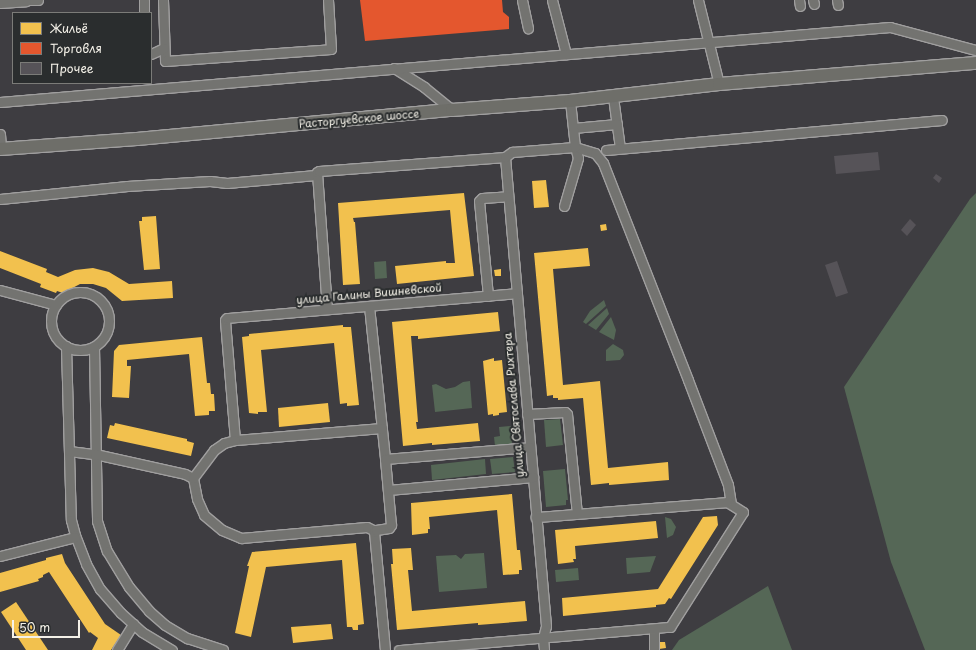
<!DOCTYPE html>
<html>
<head>
<meta charset="utf-8">
<style>
	body { margin:0 }
	#map { position:relative; width:976px; height:650px; overflow:hidden; background:#3e3d41; font-family:"Playpen Sans",sans-serif }
	div>[style] { position:absolute }
	[style*='--x'] { left:calc(var(--x)*1px); top:calc(var(--y)*1px); width:calc(var(--w)*1px); rotate:calc(var(--a)*1deg) }
	.green>* { inset:0; background:#556756 }
	.homes>* { inset:0; background:#f2c14e }
	.shops>* { inset:0; background:#e4572e }
	.building>* { inset:0; background:#565358 }
	.roads { filter:drop-shadow(1px 0 #a09f9f) drop-shadow(-1px 0 #a09f9f) drop-shadow(0 1px #a09f9f) drop-shadow(0 -1px #a09f9f) }
	.minor>* { height:9px; margin:-4.5px; padding:0 4.5px; transform-origin:4.5px; border-radius:4.5px; background:#737370 }
	.minor>.ring { margin:-4.5px; padding:0; box-sizing:content-box; background:none; border:9px solid #737370; border-radius:50% }
	.major>* { height:12px; margin:-6px; padding:0 6px; transform-origin:6px; border-radius:6px; background:#6e6e69 }
	span { translate:-50% -50%; white-space:nowrap; text-align:center; line-height:1.15; -webkit-text-stroke:4px #2a2d2e; paint-order:stroke }
	.street-label { font-size:11px; color:#f4f1e8 }
	.legend { position:absolute; left:12px; top:12px; width:140px; height:72px; box-sizing:border-box; background:#2a2d2e; border:1px solid #7b7b78; margin:0; padding:5px 7px; list-style:none; font-size:12px; color:#f4f1e8 }
	.legend li { display:flex; align-items:center; gap:8px; height:20px }
	.legend b { width:20px; border:1px solid #7b7b78 }
	.scale { position:absolute; left:12px; top:620px; width:68px; height:18px; box-sizing:border-box; border:2px solid #f4f1e8; border-top:0; padding-left:5px; font-size:12px; line-height:14px; white-space:nowrap; color:#f4f1e8; -webkit-text-stroke:3px #2a2d2e; paint-order:stroke }
</style>
</head>
<body>
<div id="map">
	<div class="green">
		<div style="clip-path:polygon(976px 193px,976px 650px,925px 650px,891px 562px,844px 387px,970px 199px)"></div>
		<div style="clip-path:polygon(386px 261px,387px 278px,375px 279px,374px 262px)"></div>
		<div style="clip-path:polygon(604px 300px,606px 306px,586px 324px,583px 322px,590px 311px)"></div>
		<div style="clip-path:polygon(607px 308px,609px 314px,596px 330px,588px 325px)"></div>
		<div style="clip-path:polygon(611px 317px,616px 330px,614px 340px,599px 332px)"></div>
		<div style="clip-path:polygon(613px 344px,623px 350px,624px 355px,620px 360px,606px 361px,606px 350px)"></div>
		<div style="clip-path:polygon(470px 381px,472px 408px,435px 412px,432px 385px,436px 384px,446px 389px,455px 387px,463px 382px)"></div>
		<div style="clip-path:polygon(560px 419px,563px 445px,546px 447px,544px 420px)"></div>
		<div style="clip-path:polygon(511px 426px,512px 444px,495px 446px,494px 437px,500px 436px,499px 427px)"></div>
		<div style="clip-path:polygon(513px 457px,515px 472px,492px 474px,490px 459px)"></div>
		<div style="clip-path:polygon(485px 459px,486px 474px,432px 480px,431px 465px)"></div>
		<div style="clip-path:polygon(565px 469px,568px 500px,566px 500px,566px 505px,546px 507px,543px 471px)"></div>
		<div style="clip-path:polygon(665px 517px,671px 519px,676px 527px,673px 535px,667px 538px)"></div>
		<div style="clip-path:polygon(484px 553px,487px 588px,439px 592px,436px 556px,456px 555px,461px 559px,465px 554px)"></div>
		<div style="clip-path:polygon(656px 556px,650px 572px,627px 574px,626px 558px)"></div>
		<div style="clip-path:polygon(578px 568px,579px 580px,556px 582px,555px 570px)"></div>
		<div style="clip-path:polygon(768px 586px,792px 650px,672px 650px,679px 640px)"></div>
	</div>
	<div class="homes">
		<div style="clip-path:polygon(546px 180px,549px 207px,534px 208px,532px 181px)"></div>
		<div style="clip-path:polygon(464px 193px,474px 276px,397px 284px,395px 266px,446px 261px,446px 263px,455px 263px,450px 210px,353px 218px,354px 222px,355px 222px,360px 284px,343px 285px,338px 203px)"></div>
		<div style="clip-path:polygon(156px 216px,160px 269px,144px 270px,139px 221px,142px 221px,142px 217px)"></div>
		<div style="clip-path:polygon(606px 224px,607px 230px,601px 231px,600px 225px)"></div>
		<div style="clip-path:polygon(588px 248px,590px 266px,553px 269px,563px 385px,600px 381px,608px 468px,668px 462px,669px 480px,609px 485px,609px 483px,591px 485px,583px 398px,558px 400px,558px 398px,553px 398px,553px 395px,547px 396px,534px 253px)"></div>
		<div style="clip-path:polygon(0 251px,47px 269px,46px 272px,58px 277px,75px 270px,93px 268px,109px 272px,129px 284px,172px 281px,173px 298px,122px 301px,106px 288px,93px 284px,80px 284px,63px 293px,57px 291px,56px 293px,40px 287px,41px 284px,0 268px)"></div>
		<div style="clip-path:polygon(501px 269px,501px 276px,495px 276px,494px 270px)"></div>
		<div style="clip-path:polygon(498px 312px,500px 331px,418px 339px,418px 336px,411px 336px,418px 422px,416px 422px,417px 429px,478px 423px,480px 441px,432px 445px,432px 443px,403px 446px,392px 322px)"></div>
		<div style="clip-path:polygon(343px 325px,343px 327px,351px 327px,359px 405px,347px 406px,347px 403px,340px 404px,334px 343px,261px 350px,267px 412px,258px 412px,258px 414px,249px 413px,242px 337px,249px 336px,249px 334px)"></div>
		<div style="clip-path:polygon(202px 337px,207px 383px,210px 383px,211px 394px,214px 394px,215px 411px,209px 411px,209px 415px,195px 416px,189px 354px,127px 360px,127px 366px,131px 366px,129px 398px,112px 397px,114px 351px,119px 345px)"></div>
		<div style="clip-path:polygon(494px 358px,494px 361px,502px 360px,507px 412px,499px 413px,499px 415px,493px 416px,493px 414px,488px 415px,483px 361px)"></div>
		<div style="clip-path:polygon(328px 403px,330px 422px,279px 427px,278px 408px)"></div>
		<div style="clip-path:polygon(115px 423px,187px 439px,187px 441px,194px 443px,191px 456px,107px 438px,110px 425px,114px 426px)"></div>
		<div style="clip-path:polygon(512px 494px,517px 550px,520px 550px,522px 570px,519px 570px,519px 574px,503px 575px,497px 510px,429px 517px,430px 529px,428px 529px,428px 533px,412px 535px,411px 503px)"></div>
		<div style="clip-path:polygon(717px 516px,718px 525px,671px 599px,669px 598px,665px 604px,656px 605px,656px 607px,563px 616px,562px 598px,658px 589px,703px 517px)"></div>
		<div style="clip-path:polygon(656px 521px,658px 538px,575px 546px,576px 559px,573px 559px,574px 562px,558px 564px,555px 530px)"></div>
		<div style="clip-path:polygon(356px 543px,364px 624px,358px 625px,358px 630px,353px 630px,352px 627px,347px 627px,342px 560px,266px 567px,251px 637px,235px 633px,249px 566px,247px 566px,252px 552px)"></div>
		<div style="clip-path:polygon(411px 548px,413px 570px,408px 570px,412px 611px,525px 601px,527px 621px,478px 625px,478px 623px,397px 630px,391px 564px,393px 564px,392px 549px)"></div>
		<div style="clip-path:polygon(62px 554px,65px 563px,105px 624px,121px 635px,111px 650px,92px 650px,98px 638px,90px 632px,89px 633px,49px 572px,43px 575px,43px 577px,38px 579px,39px 581px,0 592px,0 573px,46px 560px,46px 558px)"></div>
		<div style="clip-path:polygon(16px 602px,48px 650px,26px 650px,1px 612px)"></div>
		<div style="clip-path:polygon(331px 624px,333px 639px,293px 643px,291px 627px)"></div>
		<div style="clip-path:polygon(658px 642px,665px 642px,666px 648px,659px 649px)"></div>
	</div>
	<div class="shops">
		<div style="clip-path:polygon(360px 0,502px 0,503px 12px,509px 17px,509px 29px,365px 41px)"></div>
	</div>
	<div class="building">
		<div style="clip-path:polygon(878px 152px,880px 170px,836px 174px,834px 156px)"></div>
		<div style="clip-path:polygon(936px 174px,942px 178px,939px 183px,933px 178px)"></div>
		<div style="clip-path:polygon(910px 219px,916px 225px,907px 236px,901px 230px)"></div>
		<div style="clip-path:polygon(837px 261px,848px 293px,836px 297px,825px 265px)"></div>
	</div>
	<div class="roads">
		<div class="minor">
			<div style="--x:26;--y:0;--w:12;--a:0"></div>
			<div style="--x:144;--y:0;--w:13;--a:90"></div>
			<div style="--x:163;--y:0;--w:61;--a:88.1"></div>
			<div style="--x:165;--y:61;--w:166;--a:-4.1"></div>
			<div style="--x:331;--y:49;--w:49;--a:-93.5"></div>
			<div style="--x:522;--y:0;--w:29;--a:78"></div>
			<div style="--x:552;--y:0;--w:56;--a:75.5"></div>
			<div style="--x:698;--y:0;--w:87;--a:76"></div>
			<div style="--x:799;--y:0;--w:6;--a:81"></div>
			<div style="--x:813;--y:0;--w:4;--a:76"></div>
			<div style="--x:837;--y:0;--w:5;--a:79"></div>
			<div style="--x:0;--y:3;--w:26;--a:-4"></div>
			<div style="--x:151;--y:54;--w:14;--a:-25"></div>
			<div style="--x:394;--y:68;--w:36;--a:32"></div>
			<div style="--x:424;--y:87;--w:36;--a:39"></div>
			<div style="--x:613;--y:97;--w:51;--a:82.2"></div>
			<div style="--x:0;--y:102;--w:893;--a:-4.82"></div>
			<div style="--x:890;--y:27;--w:89;--a:15"></div>
			<div style="--x:573;--y:128;--w:44;--a:-5.2"></div>
			<div style="--x:0;--y:134;--w:15;--a:86"></div>
			<div style="--x:606;--y:150;--w:337;--a:-5.1"></div>
			<div style="--x:505;--y:157;--w:471;--a:85"></div>
			<div style="--x:546;--y:626;--w:12;--a:104"></div>
			<div style="--x:543;--y:638;--w:12;--a:85"></div>
			<div style="--x:0;--y:199;--w:128;--a:-5.8"></div>
			<div style="--x:127;--y:186;--w:83;--a:-3.4"></div>
			<div style="--x:210;--y:181;--w:17;--a:7"></div>
			<div style="--x:227;--y:183;--w:89;--a:-5.1"></div>
			<div style="--x:564;--y:206;--w:50;--a:-73.7"></div>
			<div style="--x:578;--y:158;--w:11;--a:-105"></div>
			<div style="--x:575;--y:147;--w:21;--a:17"></div>
			<div style="--x:595;--y:153;--w:13;--a:51"></div>
			<div style="--x:603;--y:163;--w:233;--a:68.6"></div>
			<div style="--x:688;--y:380;--w:112;--a:69.1"></div>
			<div style="--x:728;--y:485;--w:18;--a:81"></div>
			<div style="--x:0;--y:290;--w:58;--a:15"></div>
			<div class="ring" style="left:51px;top:292px;width:49px;height:49px"></div>
			<div style="--x:488;--y:296;--w:95;--a:-95.4"></div>
			<div style="--x:479;--y:201;--w:4;--a:-45"></div>
			<div style="--x:482;--y:198;--w:26;--a:-4"></div>
			<div style="--x:369;--y:306;--w:154;--a:84"></div>
			<div style="--x:385;--y:459;--w:145;--a:-4.7"></div>
			<div style="--x:327;--y:309;--w:137;--a:-94.2"></div>
			<div style="--x:317;--y:172;--w:2;--a:-27"></div>
			<div style="--x:319;--y:171;--w:187;--a:-4.3"></div>
			<div style="--x:505;--y:157;--w:9;--a:-36"></div>
			<div style="--x:512;--y:152;--w:63;--a:-4.5"></div>
			<div style="--x:575;--y:147;--w:46;--a:-96.2"></div>
			<div style="--x:66;--y:346;--w:174;--a:88.4"></div>
			<div style="--x:71;--y:520;--w:16;--a:75"></div>
			<div style="--x:75;--y:535;--w:31;--a:69"></div>
			<div style="--x:86;--y:564;--w:29;--a:61"></div>
			<div style="--x:100;--y:589;--w:32;--a:49"></div>
			<div style="--x:121;--y:613;--w:28;--a:42"></div>
			<div style="--x:142;--y:632;--w:35;--a:31"></div>
			<div style="--x:94;--y:347;--w:174;--a:89"></div>
			<div style="--x:97;--y:521;--w:32;--a:72"></div>
			<div style="--x:107;--y:551;--w:42;--a:58.6"></div>
			<div style="--x:129;--y:587;--w:31;--a:50"></div>
			<div style="--x:149;--y:611;--w:21;--a:41"></div>
			<div style="--x:165;--y:625;--w:26;--a:31"></div>
			<div style="--x:187;--y:638;--w:38;--a:18"></div>
			<div style="--x:527;--y:414;--w:38;--a:-3"></div>
			<div style="--x:565;--y:412;--w:3;--a:45"></div>
			<div style="--x:567;--y:414;--w:100;--a:84.3"></div>
			<div style="--x:382;--y:428;--w:147;--a:175.3"></div>
			<div style="--x:235;--y:440;--w:120;--a:-94.8"></div>
			<div style="--x:225;--y:320;--w:3;--a:-45"></div>
			<div style="--x:227;--y:318;--w:291;--a:-4.9"></div>
			<div style="--x:69;--y:451;--w:26;--a:7"></div>
			<div style="--x:95;--y:454;--w:92;--a:12.5"></div>
			<div style="--x:185;--y:474;--w:9;--a:27"></div>
			<div style="--x:193;--y:478;--w:21;--a:79"></div>
			<div style="--x:197;--y:499;--w:17;--a:66"></div>
			<div style="--x:204;--y:515;--w:23;--a:40"></div>
			<div style="--x:222;--y:530;--w:21;--a:23"></div>
			<div style="--x:241;--y:538;--w:126;--a:-5"></div>
			<div style="--x:367;--y:527;--w:9;--a:27"></div>
			<div style="--x:193;--y:478;--w:35;--a:-53"></div>
			<div style="--x:214;--y:450;--w:12;--a:-35"></div>
			<div style="--x:224;--y:443;--w:11;--a:-15"></div>
			<div style="--x:388;--y:490;--w:146;--a:-5.1"></div>
			<div style="--x:0;--y:556;--w:77;--a:-14.2"></div>
			<div style="--x:654;--y:629;--w:21;--a:90"></div>
			<div style="--x:117;--y:650;--w:31;--a:-58"></div>
			<div style="--x:385;--y:650;--w:119;--a:-95.3"></div>
			<div style="--x:374;--y:532;--w:3;--a:-45"></div>
			<div style="--x:376;--y:530;--w:13;--a:-9"></div>
			<div style="--x:389;--y:528;--w:4;--a:-56"></div>
			<div style="--x:391;--y:525;--w:66;--a:-95.2"></div>
			<div style="--x:399;--y:650;--w:272;--a:-4.9"></div>
			<div style="--x:670;--y:627;--w:136;--a:-57.6"></div>
			<div style="--x:743;--y:512;--w:19;--a:-148"></div>
			<div style="--x:727;--y:502;--w:192;--a:175.5"></div>
		</div>
		<div class="major">
			<div style="--x:0;--y:149;--w:137;--a:-4.2"></div>
			<div style="--x:137;--y:139;--w:316;--a:-5.3"></div>
			<div style="--x:452;--y:110;--w:118;--a:-4.4"></div>
			<div style="--x:570;--y:101;--w:150;--a:-6.5"></div>
			<div style="--x:719;--y:84;--w:258;--a:-4.7"></div>
		</div>
	</div>
	<div class="street-label">
		<span style="left:359px;top:119px;rotate:-5deg">Расторгуевское шоссе</span>
		<span style="left:369px;top:294px;rotate:-5deg">улица Галины Вишневской</span>
		<span style="left:514px;top:405px;rotate:-95deg">улица Святослава Рихтера</span>
	</div>
	<ul class="legend">
	<li><b style="height:11px;background:#f2c14e"></b>Жильё</li>
	<li><b style="height:11px;background:#e4572e"></b>Торговля</li>
	<li><b style="height:11px;background:#565358"></b>Прочее</li>
	</ul>
	<div class="scale">50 m</div>
</div>
</body>
</html>
